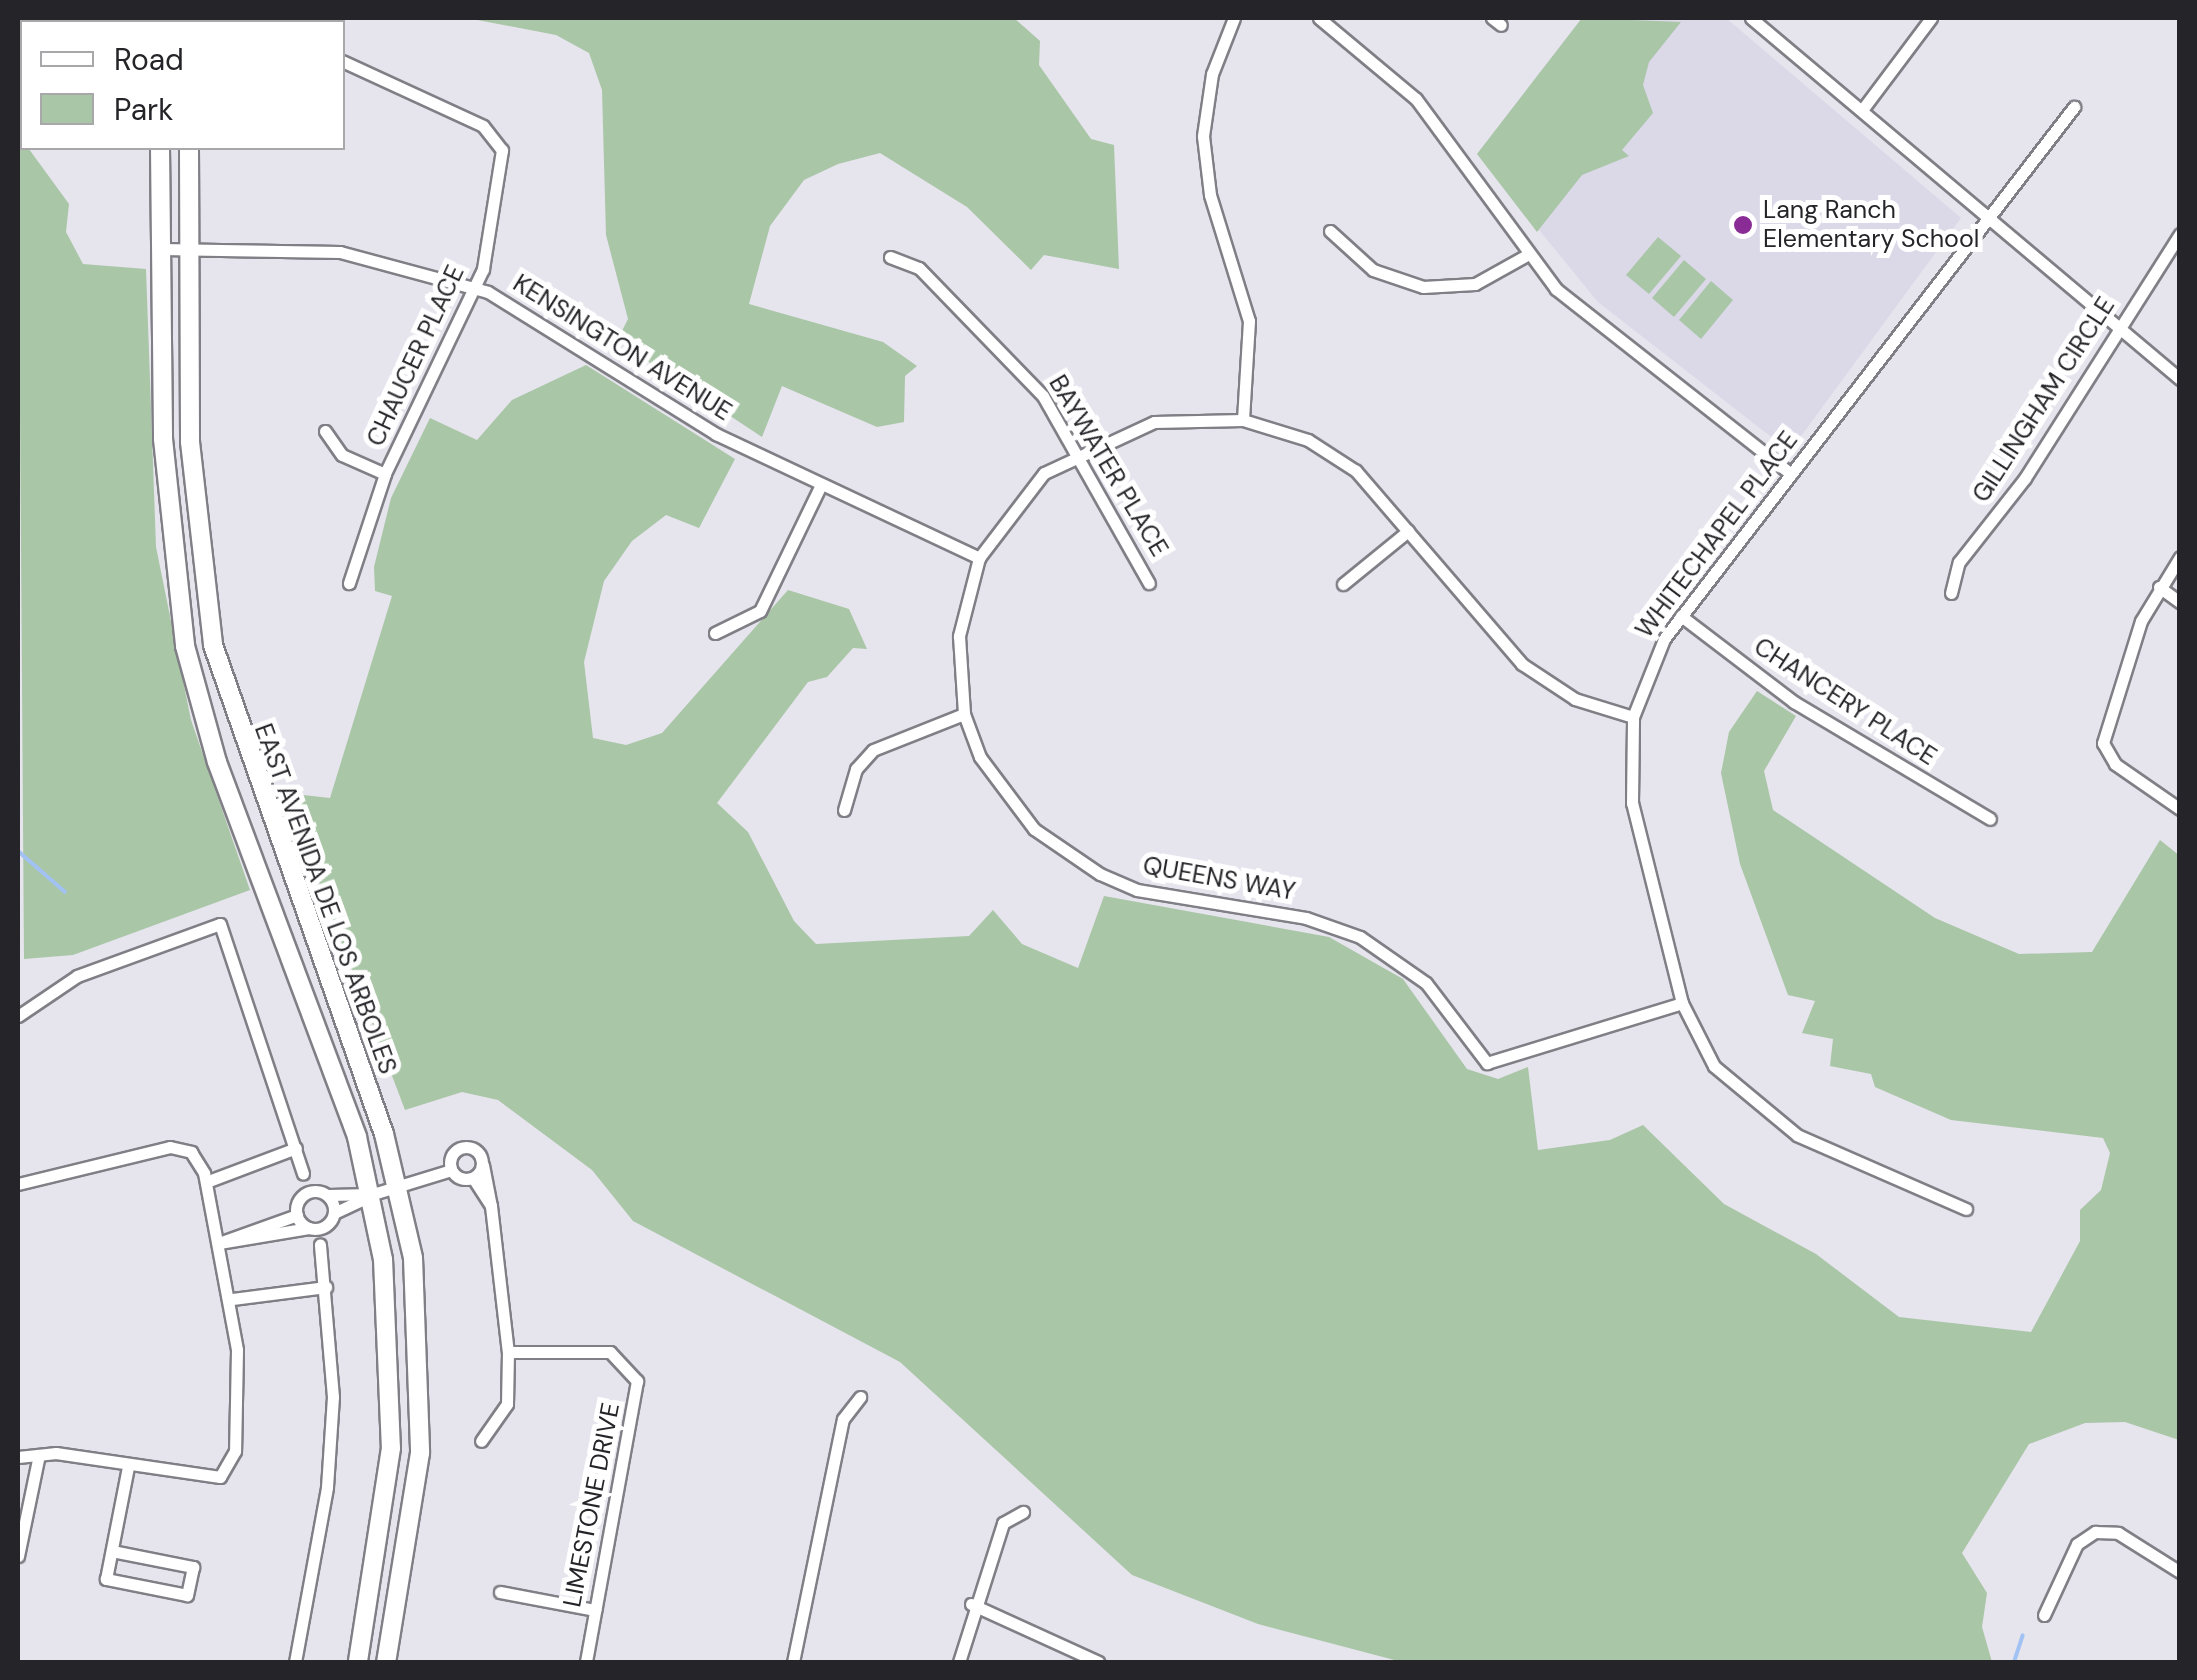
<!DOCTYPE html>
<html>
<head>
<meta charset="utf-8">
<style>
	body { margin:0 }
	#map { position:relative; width:2197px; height:1680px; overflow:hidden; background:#e6e4ed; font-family:"DM Sans",sans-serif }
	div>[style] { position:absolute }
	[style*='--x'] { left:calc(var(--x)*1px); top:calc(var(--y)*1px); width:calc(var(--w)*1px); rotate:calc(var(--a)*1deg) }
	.built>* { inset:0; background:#dbd8e8 }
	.green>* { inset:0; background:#a9c6a7 }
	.stream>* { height:4px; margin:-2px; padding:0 2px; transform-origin:2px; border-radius:2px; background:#a2c2f3 }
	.roads { filter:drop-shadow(2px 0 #807f86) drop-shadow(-2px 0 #807f86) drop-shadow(0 2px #807f86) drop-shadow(0 -2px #807f86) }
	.street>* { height:11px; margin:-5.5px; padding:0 5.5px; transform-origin:5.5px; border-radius:5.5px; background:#fff }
	.street>.ring { margin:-5.5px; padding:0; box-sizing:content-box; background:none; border:11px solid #fff; border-radius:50% }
	.secondary>* { height:18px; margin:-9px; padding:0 9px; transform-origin:9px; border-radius:9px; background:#fff }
	.dots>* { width:28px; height:28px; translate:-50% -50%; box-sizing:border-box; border:5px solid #fff; border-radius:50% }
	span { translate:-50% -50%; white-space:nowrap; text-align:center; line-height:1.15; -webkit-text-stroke:10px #fff; paint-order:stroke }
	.poi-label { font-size:25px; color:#252428 }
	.left { translate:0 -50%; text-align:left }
	.street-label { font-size:25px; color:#252428 }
	.frame { position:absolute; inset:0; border:20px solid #252428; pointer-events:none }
	.legend { position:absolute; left:20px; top:20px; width:325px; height:130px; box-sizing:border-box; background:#fff; border:2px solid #a8a7a9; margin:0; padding:12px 18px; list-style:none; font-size:30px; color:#252428 }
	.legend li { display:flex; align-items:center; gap:20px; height:50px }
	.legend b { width:50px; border:2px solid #a8a7a9 }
</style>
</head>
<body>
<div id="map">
	<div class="built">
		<div style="clip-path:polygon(1582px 18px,1726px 18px,1961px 218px,1796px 443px,1779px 443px,1598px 302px,1477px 154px)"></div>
	</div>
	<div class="green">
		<div style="clip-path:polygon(467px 18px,1014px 18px,1040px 41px,1039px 65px,1091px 139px,1114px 145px,1119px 269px,1044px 255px,1031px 270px,967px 207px,880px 153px,838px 164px,804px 180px,770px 226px,749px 304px,883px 342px,917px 366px,905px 376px,904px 422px,877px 427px,782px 386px,762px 437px,617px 341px,628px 319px,606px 235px,602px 90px,589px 53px,556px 35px)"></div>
		<div style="clip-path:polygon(1582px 18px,1681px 22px,1649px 62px,1643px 85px,1653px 113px,1622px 150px,1629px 156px,1582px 175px,1537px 232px,1477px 154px)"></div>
		<div style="clip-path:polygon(18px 134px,69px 204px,66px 232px,83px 264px,146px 269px,156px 547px,191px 720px,250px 890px,73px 955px,24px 959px)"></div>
		<div style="clip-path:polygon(1658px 237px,1681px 256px,1649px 294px,1626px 275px)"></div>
		<div style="clip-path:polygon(1684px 260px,1706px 279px,1674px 317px,1652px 298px)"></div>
		<div style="clip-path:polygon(1711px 281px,1733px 300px,1701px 339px,1679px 320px)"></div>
		<div style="clip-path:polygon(586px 365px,735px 459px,699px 528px,666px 515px,632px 541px,604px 581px,584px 662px,593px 738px,626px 745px,662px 733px,788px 590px,849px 609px,867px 649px,853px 648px,827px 677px,808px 682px,717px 803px,748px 832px,794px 921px,816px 944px,969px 936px,993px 910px,1022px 944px,1078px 968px,1104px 896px,1329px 937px,1403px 979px,1467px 1069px,1498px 1079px,1528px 1067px,1538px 1150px,1610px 1140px,1643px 1125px,1724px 1204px,1816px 1254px,1899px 1317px,2031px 1332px,2080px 1241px,2080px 1210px,2101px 1190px,2110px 1153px,2103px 1138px,1951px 1120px,1875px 1087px,1871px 1074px,1830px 1066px,1833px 1039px,1802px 1033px,1815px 1001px,1788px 995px,1740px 864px,1721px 773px,1729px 732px,1757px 691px,1796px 716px,1764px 771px,1773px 810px,1935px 918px,2019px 954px,2092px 952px,2160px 840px,2180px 856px,2179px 1440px,2125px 1422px,2085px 1423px,2029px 1444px,1962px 1553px,1987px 1593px,1982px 1627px,1992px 1662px,1402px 1662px,1258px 1624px,1132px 1575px,900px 1362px,633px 1221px,592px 1170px,498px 1100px,462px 1092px,405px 1110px,285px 793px,330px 798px,392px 596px,375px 591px,374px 567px,391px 498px,430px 418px,477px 440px,512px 400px)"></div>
	</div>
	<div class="stream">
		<div style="--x:18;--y:680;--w:50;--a:90"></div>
		<div style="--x:18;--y:851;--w:62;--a:41.1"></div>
		<div style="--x:2014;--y:1662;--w:28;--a:-72"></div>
	</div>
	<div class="roads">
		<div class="street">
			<div style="--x:1234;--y:18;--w:60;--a:111.4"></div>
			<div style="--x:1212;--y:74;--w:63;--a:98.3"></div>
			<div style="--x:1203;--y:136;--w:59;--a:83.2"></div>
			<div style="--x:1210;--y:195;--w:132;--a:72.8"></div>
			<div style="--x:1249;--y:321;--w:99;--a:93.5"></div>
			<div style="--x:1319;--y:18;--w:126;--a:39.9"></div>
			<div style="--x:1416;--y:99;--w:236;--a:53.6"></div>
			<div style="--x:1556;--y:289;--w:299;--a:38.2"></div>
			<div style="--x:1492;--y:18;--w:11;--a:38"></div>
			<div style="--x:1751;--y:18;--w:561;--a:40.08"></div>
			<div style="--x:51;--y:22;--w:4;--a:-90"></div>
			<div style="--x:342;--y:61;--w:155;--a:24.7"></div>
			<div style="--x:483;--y:126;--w:31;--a:52"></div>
			<div style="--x:502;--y:150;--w:121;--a:99.1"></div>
			<div style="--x:483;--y:269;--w:227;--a:115.6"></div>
			<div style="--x:385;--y:474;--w:115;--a:108.3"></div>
			<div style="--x:1862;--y:110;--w:115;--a:-53.1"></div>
			<div style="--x:1330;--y:231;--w:58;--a:42.2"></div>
			<div style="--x:1373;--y:270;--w:53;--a:18.8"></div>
			<div style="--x:1423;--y:287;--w:52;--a:-3.3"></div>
			<div style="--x:1475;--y:284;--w:57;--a:-29.2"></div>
			<div style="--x:161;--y:249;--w:179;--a:1"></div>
			<div style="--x:340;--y:252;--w:153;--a:15.1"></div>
			<div style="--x:488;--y:292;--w:269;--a:31.9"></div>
			<div style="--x:716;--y:434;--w:291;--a:25.2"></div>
			<div style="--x:890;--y:257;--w:31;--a:21"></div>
			<div style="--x:919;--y:268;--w:178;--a:45.9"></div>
			<div style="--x:1043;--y:396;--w:215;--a:60.5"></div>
			<div style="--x:325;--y:431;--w:29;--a:55"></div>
			<div style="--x:342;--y:455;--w:47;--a:23.8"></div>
			<div style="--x:2180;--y:557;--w:75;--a:121.4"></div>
			<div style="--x:2141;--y:621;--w:128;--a:107.3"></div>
			<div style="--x:2103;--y:743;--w:24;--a:60"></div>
			<div style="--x:2115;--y:764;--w:79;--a:34.7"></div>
			<div style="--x:1343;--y:584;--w:84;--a:-39.2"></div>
			<div style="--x:2159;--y:587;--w:26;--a:36"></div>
			<div style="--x:1951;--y:593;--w:32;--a:-76"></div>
			<div style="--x:1959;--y:562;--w:107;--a:-51.8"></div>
			<div style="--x:2025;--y:478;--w:289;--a:-57.6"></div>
			<div style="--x:1681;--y:616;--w:142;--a:37.3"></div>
			<div style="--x:1794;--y:702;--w:228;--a:30.8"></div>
			<div style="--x:715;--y:633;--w:50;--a:-26.1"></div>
			<div style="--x:760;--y:611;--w:140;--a:-64.2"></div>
			<div style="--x:1633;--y:717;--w:61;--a:-162.8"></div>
			<div style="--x:1575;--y:699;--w:64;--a:-146.6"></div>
			<div style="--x:1522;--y:664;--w:255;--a:-130.7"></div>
			<div style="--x:1356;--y:471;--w:57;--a:-147.1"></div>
			<div style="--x:1308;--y:440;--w:68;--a:-162.9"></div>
			<div style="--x:1243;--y:420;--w:89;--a:178.7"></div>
			<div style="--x:1154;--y:422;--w:121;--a:155.1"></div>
			<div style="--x:1044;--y:473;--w:107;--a:127.4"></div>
			<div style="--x:979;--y:558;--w:81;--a:104.4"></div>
			<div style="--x:959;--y:636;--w:78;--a:86.3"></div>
			<div style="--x:964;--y:714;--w:46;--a:69.6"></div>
			<div style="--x:980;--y:757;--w:90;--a:53.1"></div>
			<div style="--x:1034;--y:829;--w:80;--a:34.3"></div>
			<div style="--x:1100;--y:874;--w:40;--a:23.4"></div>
			<div style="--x:1137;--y:890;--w:171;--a:9.4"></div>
			<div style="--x:1306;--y:918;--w:57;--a:19.4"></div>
			<div style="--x:1360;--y:937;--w:80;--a:34.9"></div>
			<div style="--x:1426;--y:983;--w:101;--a:52.7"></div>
			<div style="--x:1487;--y:1063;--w:204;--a:-17.1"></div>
			<div style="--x:844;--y:810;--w:43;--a:-73.7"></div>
			<div style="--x:856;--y:769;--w:25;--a:-48"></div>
			<div style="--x:873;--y:750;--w:98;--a:-21.6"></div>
			<div style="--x:18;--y:1016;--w:71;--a:-34.1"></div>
			<div style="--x:77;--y:976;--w:152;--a:-20"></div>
			<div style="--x:220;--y:924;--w:263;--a:71.6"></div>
			<div class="ring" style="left:450px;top:1147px;width:21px;height:21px"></div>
			<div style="--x:483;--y:1165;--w:42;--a:79"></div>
			<div style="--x:473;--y:1178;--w:33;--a:57"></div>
			<div style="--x:491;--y:1206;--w:147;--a:83.4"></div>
			<div style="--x:508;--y:1352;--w:52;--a:91.1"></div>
			<div style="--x:507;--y:1404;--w:45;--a:125.1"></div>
			<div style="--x:206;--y:1182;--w:96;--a:-20.7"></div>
			<div style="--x:18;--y:1184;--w:156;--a:-13.7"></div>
			<div style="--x:170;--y:1147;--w:22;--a:13"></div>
			<div style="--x:191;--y:1152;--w:25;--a:58"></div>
			<div style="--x:204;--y:1173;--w:180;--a:79.4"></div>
			<div style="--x:237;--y:1350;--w:101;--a:91.1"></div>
			<div style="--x:235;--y:1451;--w:30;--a:120"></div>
			<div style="--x:220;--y:1477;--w:166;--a:-171.7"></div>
			<div style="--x:56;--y:1453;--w:38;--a:174"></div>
			<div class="ring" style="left:296px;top:1191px;width:27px;height:27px"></div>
			<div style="--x:328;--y:1195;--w:45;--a:-1.3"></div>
			<div style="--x:373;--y:1194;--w:82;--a:-17.1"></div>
			<div style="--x:1966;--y:1209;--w:184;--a:-156.4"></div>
			<div style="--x:1797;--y:1135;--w:108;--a:-140.3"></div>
			<div style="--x:1714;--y:1066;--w:71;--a:-116.9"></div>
			<div style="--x:1682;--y:1003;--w:206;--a:-104"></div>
			<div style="--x:1632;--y:803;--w:86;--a:-89.3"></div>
			<div style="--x:1633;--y:717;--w:84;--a:-68.3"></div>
			<div style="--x:1664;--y:639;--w:672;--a:-52.38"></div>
			<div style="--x:334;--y:1213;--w:40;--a:-25"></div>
			<div style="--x:219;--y:1243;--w:91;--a:-9.5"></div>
			<div style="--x:219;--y:1243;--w:83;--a:-19.7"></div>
			<div style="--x:232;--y:1299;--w:95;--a:-7.3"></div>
			<div style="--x:508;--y:1352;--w:102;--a:0"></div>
			<div style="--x:610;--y:1352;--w:40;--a:47"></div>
			<div style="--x:637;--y:1381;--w:286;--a:100.3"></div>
			<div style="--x:112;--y:1551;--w:83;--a:11.2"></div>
			<div style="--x:193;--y:1567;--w:29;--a:102"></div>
			<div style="--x:187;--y:1595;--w:83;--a:-168.8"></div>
			<div style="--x:106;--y:1579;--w:114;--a:-78.9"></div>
			<div style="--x:18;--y:1556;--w:103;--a:-78.3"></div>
			<div style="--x:500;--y:1592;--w:97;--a:10.7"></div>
			<div style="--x:971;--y:1604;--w:140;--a:24.5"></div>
			<div style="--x:2044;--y:1615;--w:78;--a:-65.1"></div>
			<div style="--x:2077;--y:1544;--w:22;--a:-34"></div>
			<div style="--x:2095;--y:1532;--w:23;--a:2"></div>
			<div style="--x:2118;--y:1533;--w:73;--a:32.2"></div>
			<div style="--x:295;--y:1662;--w:178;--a:-79.6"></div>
			<div style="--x:327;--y:1487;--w:90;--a:-86.2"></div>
			<div style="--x:333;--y:1397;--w:153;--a:-94.9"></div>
			<div style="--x:793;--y:1662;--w:248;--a:-78.4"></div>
			<div style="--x:843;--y:1419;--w:28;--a:-52"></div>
			<div style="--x:959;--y:1662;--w:146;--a:-72.4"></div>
			<div style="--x:1003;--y:1523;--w:23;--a:-29"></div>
		</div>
		<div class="secondary">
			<div style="--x:158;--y:18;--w:4;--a:90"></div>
			<div style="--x:188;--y:18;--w:4;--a:90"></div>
			<div style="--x:160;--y:148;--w:291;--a:89.4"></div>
			<div style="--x:163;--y:439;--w:208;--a:83.9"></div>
			<div style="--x:185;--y:646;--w:120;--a:74.6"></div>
			<div style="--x:217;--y:762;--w:400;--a:69.5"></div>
			<div style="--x:357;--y:1137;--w:125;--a:78"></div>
			<div style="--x:383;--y:1259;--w:189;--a:87.6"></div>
			<div style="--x:391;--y:1448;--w:217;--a:98.8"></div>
			<div style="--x:189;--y:148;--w:294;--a:89.8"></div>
			<div style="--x:190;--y:442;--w:204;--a:83.5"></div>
			<div style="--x:213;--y:645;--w:518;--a:70.73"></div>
			<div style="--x:384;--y:1134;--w:127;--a:76.8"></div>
			<div style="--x:413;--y:1258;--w:195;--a:87.9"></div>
			<div style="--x:420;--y:1453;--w:212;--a:99.2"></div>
		</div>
	</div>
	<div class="dots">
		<div style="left:1743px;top:225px;background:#8a2c96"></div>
	</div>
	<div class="poi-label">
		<span class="left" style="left:1763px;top:225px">Lang Ranch<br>Elementary School</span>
	</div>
	<div class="street-label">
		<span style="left:622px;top:348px;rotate:32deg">KENSINGTON AVENUE</span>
		<span style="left:416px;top:356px;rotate:-65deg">CHAUCER PLACE</span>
		<span style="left:2044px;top:400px;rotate:-57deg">GILLINGHAM CIRCLE</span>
		<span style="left:1108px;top:466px;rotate:59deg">BAYWATER PLACE</span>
		<span style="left:1717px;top:535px;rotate:-53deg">WHITECHAPEL PLACE</span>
		<span style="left:1845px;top:702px;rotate:33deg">CHANCERY PLACE</span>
		<span style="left:1219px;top:879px;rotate:10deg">QUEENS WAY</span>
		<span style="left:325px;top:899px;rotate:70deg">EAST AVENIDA DE LOS ARBOLES</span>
		<span style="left:592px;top:1505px;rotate:-79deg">LIMESTONE DRIVE</span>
	</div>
	<div class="frame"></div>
	<ul class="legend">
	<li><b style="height:12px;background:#fff"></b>Road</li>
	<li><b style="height:28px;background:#a9c6a7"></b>Park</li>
	</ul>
</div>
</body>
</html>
